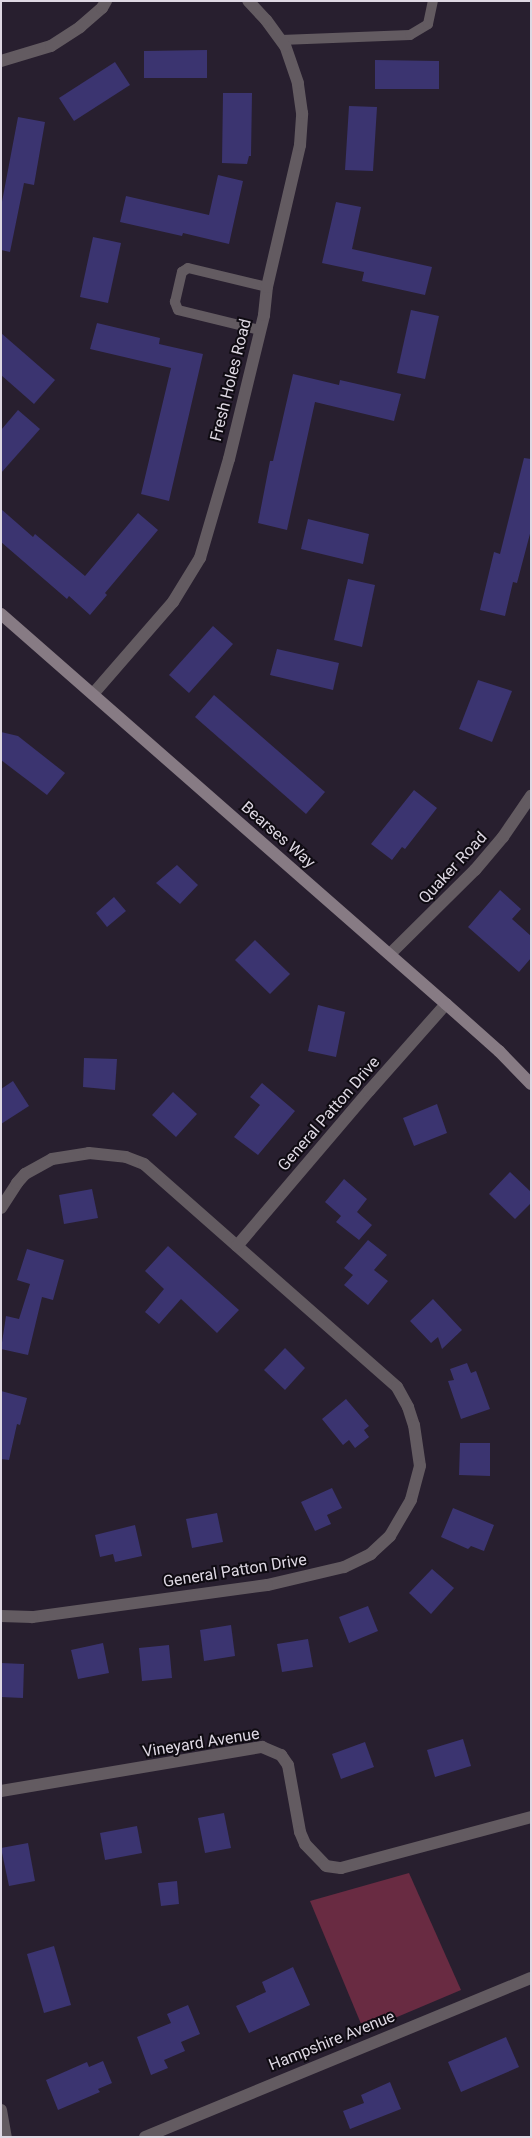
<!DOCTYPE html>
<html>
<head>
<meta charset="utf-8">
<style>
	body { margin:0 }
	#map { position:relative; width:532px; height:2138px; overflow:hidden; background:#281f2f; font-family:Roboto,sans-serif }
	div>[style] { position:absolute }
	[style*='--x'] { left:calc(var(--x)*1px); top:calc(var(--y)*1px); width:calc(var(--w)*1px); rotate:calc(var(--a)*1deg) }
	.green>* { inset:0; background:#692b42 }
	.building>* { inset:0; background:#3b3470 }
	.service>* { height:10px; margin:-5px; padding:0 5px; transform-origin:5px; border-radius:5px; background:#635b61 }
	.minor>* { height:12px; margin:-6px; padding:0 6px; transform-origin:6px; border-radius:6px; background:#635b61 }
	.secondary>* { height:12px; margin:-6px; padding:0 6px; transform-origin:6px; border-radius:6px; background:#877b84 }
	span { translate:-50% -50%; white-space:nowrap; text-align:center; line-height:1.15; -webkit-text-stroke:4px #0f0b12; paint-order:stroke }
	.street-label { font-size:16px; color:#ded8e3 }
	.frame { position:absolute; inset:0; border:2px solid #ded8e3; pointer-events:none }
</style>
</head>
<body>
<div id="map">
	<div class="green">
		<div style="clip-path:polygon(409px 1873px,461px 1990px,364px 2031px,310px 1901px)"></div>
	</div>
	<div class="building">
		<div style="clip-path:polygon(207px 50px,207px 78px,144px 78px,144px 51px)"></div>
		<div style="clip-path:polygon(375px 60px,439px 61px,439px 89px,375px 89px)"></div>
		<div style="clip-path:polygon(115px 62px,130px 85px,74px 121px,59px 98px)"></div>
		<div style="clip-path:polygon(223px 93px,252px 93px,251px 156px,249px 156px,247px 164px,222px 163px)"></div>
		<div style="clip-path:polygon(349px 106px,377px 107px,373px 171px,345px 170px)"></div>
		<div style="clip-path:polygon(18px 117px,45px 122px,34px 185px,24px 183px,10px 252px,1px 250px,1px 207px)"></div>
		<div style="clip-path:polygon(218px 175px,243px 181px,229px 244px,183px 233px,182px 236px,120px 222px,126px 196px,209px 215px)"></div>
		<div style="clip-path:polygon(336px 202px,361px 207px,352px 249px,432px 267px,425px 295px,362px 281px,364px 272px,322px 263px)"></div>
		<div style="clip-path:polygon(93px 237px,121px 243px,108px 303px,80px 297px)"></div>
		<div style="clip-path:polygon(411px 310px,439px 316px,425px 379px,397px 373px)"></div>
		<div style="clip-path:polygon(97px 323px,160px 338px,159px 344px,203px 354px,169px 501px,141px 494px,171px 368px,90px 349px)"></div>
		<div style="clip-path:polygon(1px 333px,55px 380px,34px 404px,1px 375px)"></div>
		<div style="clip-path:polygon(293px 374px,339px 385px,340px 380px,401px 394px,394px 421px,315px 402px,287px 530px,258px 523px,270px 461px,273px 461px)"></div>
		<div style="clip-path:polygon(18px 410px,40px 429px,1px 473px,1px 430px)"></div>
		<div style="clip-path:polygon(524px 458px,531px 459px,531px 530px,517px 583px,513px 582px,505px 616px,480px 610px,494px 552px,500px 554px)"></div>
		<div style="clip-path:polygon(1px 509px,33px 537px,35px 534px,85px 576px,138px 513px,158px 530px,105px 593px,107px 595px,90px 615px,69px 596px,67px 599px,1px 542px)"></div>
		<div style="clip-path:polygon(308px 519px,369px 534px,363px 564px,301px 549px)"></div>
		<div style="clip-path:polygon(348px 579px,375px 585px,362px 647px,334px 640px)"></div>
		<div style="clip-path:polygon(213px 626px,233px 644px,189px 693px,169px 675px)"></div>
		<div style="clip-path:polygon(277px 649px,339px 663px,333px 690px,270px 675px)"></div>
		<div style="clip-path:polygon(478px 680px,512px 691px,492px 742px,459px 729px)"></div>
		<div style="clip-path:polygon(214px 695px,325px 792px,306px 814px,195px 717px)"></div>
		<div style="clip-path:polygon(1px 732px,18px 736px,65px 773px,47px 795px,1px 760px)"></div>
		<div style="clip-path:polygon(414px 790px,437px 808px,405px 849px,402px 847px,392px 860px,371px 844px)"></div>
		<div style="clip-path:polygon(177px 865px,198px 885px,180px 904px,156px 883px)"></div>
		<div style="clip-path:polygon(500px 890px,521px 909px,512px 919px,531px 936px,531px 958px,519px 972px,468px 927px)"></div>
		<div style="clip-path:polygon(114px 897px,126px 911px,107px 927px,96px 913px)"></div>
		<div style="clip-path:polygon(255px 940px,290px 974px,270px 994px,235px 960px)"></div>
		<div style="clip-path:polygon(318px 1005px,345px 1012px,336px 1057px,308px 1051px)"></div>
		<div style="clip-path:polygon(84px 1058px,117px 1059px,115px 1090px,83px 1087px)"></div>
		<div style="clip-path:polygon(13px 1081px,29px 1106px,1px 1124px,1px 1089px)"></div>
		<div style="clip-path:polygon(262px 1083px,295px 1111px,258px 1155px,234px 1137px,260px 1105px,250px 1097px)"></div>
		<div style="clip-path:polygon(173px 1092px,197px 1114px,176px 1137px,152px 1115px)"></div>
		<div style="clip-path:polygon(437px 1104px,447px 1133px,414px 1146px,403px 1118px)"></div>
		<div style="clip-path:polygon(510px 1172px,531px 1192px,531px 1203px,515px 1219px,489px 1194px)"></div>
		<div style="clip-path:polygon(344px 1179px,367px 1199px,357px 1212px,372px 1225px,359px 1240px,336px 1222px,341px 1216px,325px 1202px)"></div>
		<div style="clip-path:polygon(92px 1189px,98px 1218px,64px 1224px,59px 1195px)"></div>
		<div style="clip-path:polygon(368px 1240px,387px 1255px,374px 1270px,388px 1281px,368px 1305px,344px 1285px,353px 1275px,344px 1268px)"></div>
		<div style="clip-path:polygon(168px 1246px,239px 1310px,217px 1333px,181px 1299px,159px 1324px,145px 1312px,164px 1289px,145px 1271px)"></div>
		<div style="clip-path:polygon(27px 1249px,64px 1260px,53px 1300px,42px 1297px,28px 1355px,1px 1349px,6px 1316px,19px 1319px,30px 1284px,17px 1280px)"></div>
		<div style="clip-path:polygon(433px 1299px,462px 1330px,442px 1349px,438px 1337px,431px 1343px,410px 1321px)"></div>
		<div style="clip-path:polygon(285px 1348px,305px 1368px,285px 1390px,264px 1370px)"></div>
		<div style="clip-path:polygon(467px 1363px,471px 1373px,476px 1371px,490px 1409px,461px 1419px,448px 1381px,454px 1380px,450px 1369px)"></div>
		<div style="clip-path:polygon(1px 1391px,27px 1398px,20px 1425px,17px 1424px,9px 1460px,1px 1459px)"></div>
		<div style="clip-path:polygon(346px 1399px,369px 1426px,364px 1430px,369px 1437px,355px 1448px,349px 1440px,343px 1445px,322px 1419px)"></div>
		<div style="clip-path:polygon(460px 1443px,490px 1443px,490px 1476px,459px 1475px)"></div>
		<div style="clip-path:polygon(332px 1488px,342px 1508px,327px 1515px,331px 1524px,315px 1531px,301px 1502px)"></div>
		<div style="clip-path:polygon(453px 1508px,494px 1525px,484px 1551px,471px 1546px,468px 1549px,441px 1537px)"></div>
		<div style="clip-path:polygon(217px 1513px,223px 1542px,192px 1548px,186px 1519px)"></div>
		<div style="clip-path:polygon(135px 1525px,142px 1556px,115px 1562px,113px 1554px,100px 1557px,95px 1535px)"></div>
		<div style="clip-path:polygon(432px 1569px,454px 1588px,431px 1614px,409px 1593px)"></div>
		<div style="clip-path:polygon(368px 1606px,378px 1631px,349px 1643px,339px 1617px)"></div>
		<div style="clip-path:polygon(231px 1625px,235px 1656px,204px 1661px,200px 1630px)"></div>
		<div style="clip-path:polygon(308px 1639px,313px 1667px,282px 1672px,277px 1644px)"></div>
		<div style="clip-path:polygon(103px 1643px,109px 1673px,78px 1679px,71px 1650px)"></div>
		<div style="clip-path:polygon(169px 1645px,172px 1678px,142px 1681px,139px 1648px)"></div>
		<div style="clip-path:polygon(1px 1663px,24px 1664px,23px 1698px,1px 1697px)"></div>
		<div style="clip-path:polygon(463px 1739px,471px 1766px,435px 1777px,427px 1750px)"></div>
		<div style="clip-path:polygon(365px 1742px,374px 1767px,341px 1779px,332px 1754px)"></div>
		<div style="clip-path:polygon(224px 1813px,231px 1848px,205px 1853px,198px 1818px)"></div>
		<div style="clip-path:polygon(137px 1826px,142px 1853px,105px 1860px,100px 1833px)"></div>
		<div style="clip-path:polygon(28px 1843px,35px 1881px,9px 1886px,1px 1848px)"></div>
		<div style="clip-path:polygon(177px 1881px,179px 1904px,161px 1906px,158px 1883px)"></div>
		<div style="clip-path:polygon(54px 1946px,71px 2005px,44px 2013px,27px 1954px)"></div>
		<div style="clip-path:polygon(293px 1967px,310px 2005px,249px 2033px,236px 2006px,266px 1992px,262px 1982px)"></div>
		<div style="clip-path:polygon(188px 2005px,200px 2034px,181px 2042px,185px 2051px,164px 2060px,168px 2068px,151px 2075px,137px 2037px,171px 2023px,167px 2014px)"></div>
		<div style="clip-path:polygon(506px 2037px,519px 2067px,461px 2092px,448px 2062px)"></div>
		<div style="clip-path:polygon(103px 2061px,112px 2083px,98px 2089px,100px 2092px,58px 2110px,46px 2080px,87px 2062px,89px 2067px)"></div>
		<div style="clip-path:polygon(390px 2082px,401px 2109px,350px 2129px,343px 2111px,364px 2103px,361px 2095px)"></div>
	</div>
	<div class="service">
		<div style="--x:281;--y:40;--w:129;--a:-2.2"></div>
		<div style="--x:410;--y:35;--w:21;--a:-31"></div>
		<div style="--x:428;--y:24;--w:24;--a:-78"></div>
		<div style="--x:260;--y:330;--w:84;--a:-166.3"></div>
		<div style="--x:178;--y:310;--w:9;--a:-111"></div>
		<div style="--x:175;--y:302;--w:31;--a:-77"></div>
		<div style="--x:182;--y:272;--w:7;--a:-34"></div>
		<div style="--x:188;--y:268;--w:81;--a:13.5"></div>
	</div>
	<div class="minor">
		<div style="--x:1;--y:61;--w:52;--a:-16.7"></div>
		<div style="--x:51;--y:46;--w:35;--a:-33"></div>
		<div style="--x:80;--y:27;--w:29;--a:-41"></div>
		<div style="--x:102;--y:8;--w:8;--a:-60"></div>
		<div style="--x:93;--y:694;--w:122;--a:-49"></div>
		<div style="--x:173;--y:602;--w:52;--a:-58.5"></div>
		<div style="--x:200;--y:558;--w:103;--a:-73.7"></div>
		<div style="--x:229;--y:459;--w:148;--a:-76.3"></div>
		<div style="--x:264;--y:315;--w:28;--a:-84"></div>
		<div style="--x:267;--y:287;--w:146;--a:-76.9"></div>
		<div style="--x:300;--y:145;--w:32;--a:-86"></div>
		<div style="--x:302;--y:113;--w:30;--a:-98"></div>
		<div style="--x:298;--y:83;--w:39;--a:-109"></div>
		<div style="--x:285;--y:46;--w:32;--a:-126"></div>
		<div style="--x:266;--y:20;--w:26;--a:-133"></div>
		<div style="--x:390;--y:954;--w:120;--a:-44.7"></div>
		<div style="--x:475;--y:870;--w:43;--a:-49.7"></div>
		<div style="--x:503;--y:837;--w:50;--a:-55.7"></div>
		<div style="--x:1;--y:1208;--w:30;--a:-57"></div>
		<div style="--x:17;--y:1183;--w:12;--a:-48"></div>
		<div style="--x:25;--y:1174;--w:31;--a:-29"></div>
		<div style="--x:52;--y:1159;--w:37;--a:-9"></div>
		<div style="--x:89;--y:1153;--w:37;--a:6"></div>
		<div style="--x:126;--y:1157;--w:19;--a:21"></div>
		<div style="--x:144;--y:1164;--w:337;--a:41.4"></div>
		<div style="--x:397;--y:1387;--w:23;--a:61"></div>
		<div style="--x:408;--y:1407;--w:19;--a:72"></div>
		<div style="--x:414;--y:1425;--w:41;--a:81.7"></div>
		<div style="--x:420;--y:1466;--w:35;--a:105"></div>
		<div style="--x:411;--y:1500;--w:42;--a:120.3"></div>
		<div style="--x:390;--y:1536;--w:26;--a:137"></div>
		<div style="--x:371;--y:1554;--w:30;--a:154"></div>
		<div style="--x:344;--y:1567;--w:79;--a:166.8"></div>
		<div style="--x:267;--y:1585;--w:237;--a:172.2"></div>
		<div style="--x:32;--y:1617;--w:31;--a:-178"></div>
		<div style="--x:237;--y:1246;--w:204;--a:-49.6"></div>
		<div style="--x:369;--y:1091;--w:116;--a:-48.5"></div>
		<div style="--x:1;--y:1791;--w:265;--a:-9.6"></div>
		<div style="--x:262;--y:1747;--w:21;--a:23"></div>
		<div style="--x:281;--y:1755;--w:12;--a:55"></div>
		<div style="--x:288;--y:1765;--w:68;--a:79.8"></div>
		<div style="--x:300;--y:1832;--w:13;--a:67"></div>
		<div style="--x:305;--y:1844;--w:30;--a:46"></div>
		<div style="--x:326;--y:1866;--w:15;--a:8"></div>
		<div style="--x:341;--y:1868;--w:197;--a:-15"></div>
		<div style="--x:1;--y:2110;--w:27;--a:80"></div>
		<div style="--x:145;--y:2137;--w:417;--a:-22.4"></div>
	</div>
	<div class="secondary">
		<div style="--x:1;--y:614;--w:592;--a:41.23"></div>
		<div style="--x:446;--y:1004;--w:71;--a:41.6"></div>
		<div style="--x:499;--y:1051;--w:46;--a:45.9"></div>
	</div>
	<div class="street-label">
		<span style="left:231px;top:380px;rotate:-76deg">Fresh Holes Road</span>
		<span style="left:278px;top:835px;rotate:41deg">Bearses Way</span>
		<span style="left:453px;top:868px;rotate:-47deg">Quaker Road</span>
		<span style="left:329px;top:1114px;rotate:-49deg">General Patton Drive</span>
		<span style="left:235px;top:1571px;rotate:-9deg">General Patton Drive</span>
		<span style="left:201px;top:1743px;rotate:-9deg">Vineyard Avenue</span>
		<span style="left:332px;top:2041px;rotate:-22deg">Hampshire Avenue</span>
	</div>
	<div class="frame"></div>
</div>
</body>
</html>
